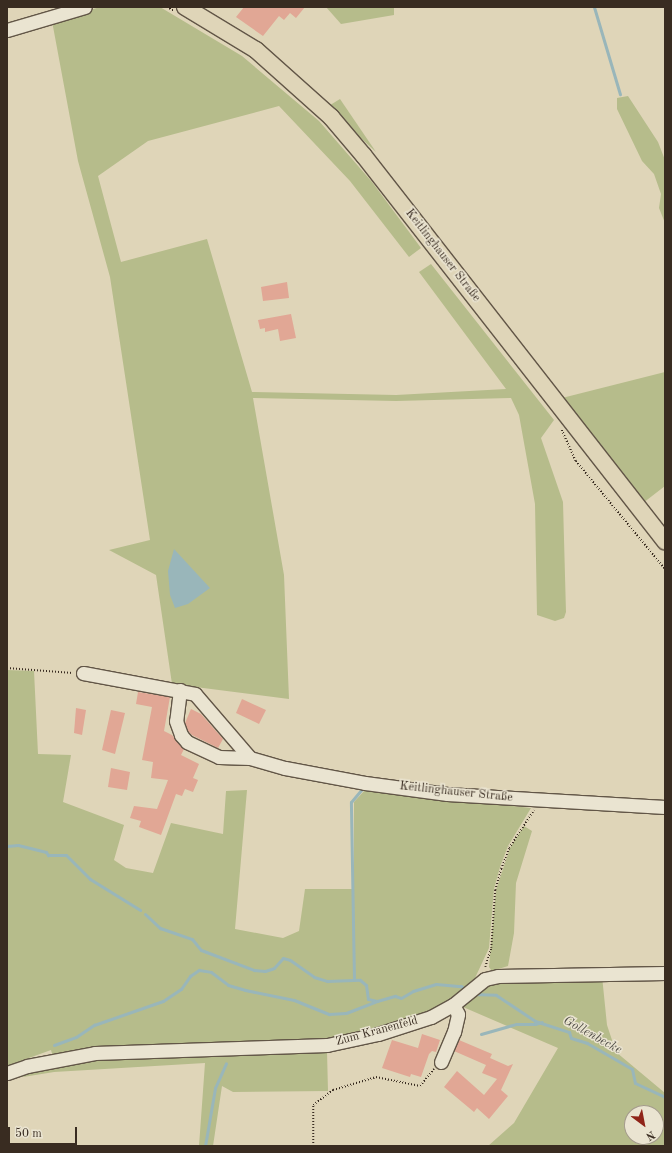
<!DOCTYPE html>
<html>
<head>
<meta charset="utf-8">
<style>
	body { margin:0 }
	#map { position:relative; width:672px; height:1153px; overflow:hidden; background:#dfd5b8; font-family:"Old Standard TT",serif }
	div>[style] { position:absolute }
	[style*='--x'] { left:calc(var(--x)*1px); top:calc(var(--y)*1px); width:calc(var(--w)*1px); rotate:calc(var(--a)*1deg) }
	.green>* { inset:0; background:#b6bc8b }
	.water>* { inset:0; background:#99b6ba }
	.stream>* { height:3px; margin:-1.5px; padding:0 1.5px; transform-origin:1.5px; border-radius:1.5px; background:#99b6ba }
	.building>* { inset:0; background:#e1a795 }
	.path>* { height:1.5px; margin-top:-0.75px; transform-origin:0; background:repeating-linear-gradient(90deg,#392c21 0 1px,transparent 0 3px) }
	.roads { filter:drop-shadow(1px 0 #625647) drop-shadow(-1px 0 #625647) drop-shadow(0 1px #625647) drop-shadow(0 -1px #625647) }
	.minor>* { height:13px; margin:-6.5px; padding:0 6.5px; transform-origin:6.5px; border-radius:6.5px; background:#eae4d1 }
	.major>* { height:16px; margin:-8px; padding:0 8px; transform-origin:8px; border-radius:8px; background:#dfd5b8 }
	span { translate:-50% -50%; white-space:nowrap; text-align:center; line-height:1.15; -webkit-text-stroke:3px #eae4d1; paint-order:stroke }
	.street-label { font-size:12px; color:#392c21 }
	.water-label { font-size:13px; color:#514e47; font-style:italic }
	.frame { position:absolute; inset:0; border:8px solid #392c21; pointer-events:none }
	.north { position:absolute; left:624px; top:1105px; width:40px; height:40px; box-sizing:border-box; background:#eae4d1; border:1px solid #a39a8b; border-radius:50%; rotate:148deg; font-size:11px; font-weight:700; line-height:16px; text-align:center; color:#392c21 }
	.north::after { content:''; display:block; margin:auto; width:14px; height:18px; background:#8f2418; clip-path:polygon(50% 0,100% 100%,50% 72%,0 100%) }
	.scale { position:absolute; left:8px; top:1127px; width:69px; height:18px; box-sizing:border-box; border:2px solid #392c21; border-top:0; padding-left:5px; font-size:12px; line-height:14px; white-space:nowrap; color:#392c21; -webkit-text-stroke:3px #eae4d1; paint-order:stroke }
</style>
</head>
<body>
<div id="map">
	<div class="green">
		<div style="clip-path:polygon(100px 7px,160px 7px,242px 56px,319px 121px,372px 182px,421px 248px,409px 257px,350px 181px,279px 106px,148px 141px,98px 176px,121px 262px,207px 239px,252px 392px,396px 395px,506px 389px,419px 272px,431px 264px,554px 420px,541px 438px,563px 502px,566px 612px,564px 618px,555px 621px,537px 615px,535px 504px,519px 415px,511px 398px,396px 401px,253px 398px,284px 575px,289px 699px,172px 684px,156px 575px,109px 550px,150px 540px,110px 277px,78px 161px,52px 21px)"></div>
		<div style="clip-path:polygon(326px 7px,394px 7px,394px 15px,341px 24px)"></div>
		<div style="clip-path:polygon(628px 96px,658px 142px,665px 160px,665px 223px,659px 208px,661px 194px,654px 174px,642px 161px,617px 109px,617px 98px)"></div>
		<div style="clip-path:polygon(340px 99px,376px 152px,327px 107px)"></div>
		<div style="clip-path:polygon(665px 372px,665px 486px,643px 503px,562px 398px)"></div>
		<div style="clip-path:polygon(7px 670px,34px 671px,38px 754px,71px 755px,63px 802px,124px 825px,114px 860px,126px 868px,153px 873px,171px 823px,223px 834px,226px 791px,247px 790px,235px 929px,283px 938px,299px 931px,305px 889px,354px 889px,354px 802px,365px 790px,531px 808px,508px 846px,500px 867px,494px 889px,489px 948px,475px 978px,450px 1001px,429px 1013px,326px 1042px,53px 1057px,51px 1050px,7px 1066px)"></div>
		<div style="clip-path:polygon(524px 826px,532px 831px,516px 883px,514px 933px,508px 966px,492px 971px,489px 967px,496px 890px,510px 848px)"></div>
		<div style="clip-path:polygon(evenodd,602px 976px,607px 1025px,616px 1052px,665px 1093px,665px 1146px,488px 1146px,514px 1123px,558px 1048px,463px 1007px,465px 1001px,473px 991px,500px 980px,602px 976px,632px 1113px,656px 1113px,656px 1137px,632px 1137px,632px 1113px)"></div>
		<div style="clip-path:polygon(327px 1051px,328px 1091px,233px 1092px,222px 1086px,213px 1146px,199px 1146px,205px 1063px,54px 1072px,23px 1077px,27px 1070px,94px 1058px)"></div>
	</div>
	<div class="water">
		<div style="clip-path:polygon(174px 549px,210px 588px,188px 604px,175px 608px,170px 595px,168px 571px)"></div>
	</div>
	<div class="stream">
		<div style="--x:594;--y:7;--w:91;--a:73.4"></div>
		<div style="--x:7;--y:846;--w:11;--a:-5"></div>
		<div style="--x:18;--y:845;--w:29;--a:14"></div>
		<div style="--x:46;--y:852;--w:4;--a:56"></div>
		<div style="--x:48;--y:855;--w:18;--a:0"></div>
		<div style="--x:66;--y:855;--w:34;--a:45"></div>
		<div style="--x:90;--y:879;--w:59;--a:31.8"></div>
		<div style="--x:145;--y:914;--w:21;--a:43"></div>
		<div style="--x:160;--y:928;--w:34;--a:19"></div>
		<div style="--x:192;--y:939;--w:14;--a:51"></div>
		<div style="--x:201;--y:950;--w:57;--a:20.7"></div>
		<div style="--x:254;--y:970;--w:11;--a:5"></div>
		<div style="--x:265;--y:971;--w:9;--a:-18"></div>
		<div style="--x:274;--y:968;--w:13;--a:-48"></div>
		<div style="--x:283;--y:958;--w:7;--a:16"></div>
		<div style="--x:290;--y:960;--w:29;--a:35"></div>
		<div style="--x:314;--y:977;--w:14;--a:17"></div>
		<div style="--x:327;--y:981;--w:33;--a:-2"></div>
		<div style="--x:360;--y:980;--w:8;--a:40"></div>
		<div style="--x:366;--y:985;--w:14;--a:82"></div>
		<div style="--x:368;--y:999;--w:9;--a:13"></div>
		<div style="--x:377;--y:1001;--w:19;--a:-16"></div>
		<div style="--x:395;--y:996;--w:6;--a:18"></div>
		<div style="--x:401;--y:998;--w:14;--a:-30"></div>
		<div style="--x:413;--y:991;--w:24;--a:-17"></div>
		<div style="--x:436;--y:984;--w:25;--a:5"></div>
		<div style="--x:461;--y:986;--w:6;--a:39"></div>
		<div style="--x:354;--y:980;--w:178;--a:-91"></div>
		<div style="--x:351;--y:802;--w:17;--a:-50"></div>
		<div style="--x:472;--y:994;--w:24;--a:2"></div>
		<div style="--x:496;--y:995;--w:47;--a:33.7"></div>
		<div style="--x:535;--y:1021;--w:36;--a:18"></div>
		<div style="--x:569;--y:1032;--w:6;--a:72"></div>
		<div style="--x:571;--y:1038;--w:17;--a:17"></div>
		<div style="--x:587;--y:1043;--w:52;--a:30"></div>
		<div style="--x:632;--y:1069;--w:14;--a:78"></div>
		<div style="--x:635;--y:1083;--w:33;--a:25"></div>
		<div style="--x:481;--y:1034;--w:36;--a:-16"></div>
		<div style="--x:516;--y:1024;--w:19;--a:0"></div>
		<div style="--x:535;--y:1024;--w:7;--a:-16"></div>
		<div style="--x:54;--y:1045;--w:23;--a:-20"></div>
		<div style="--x:76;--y:1037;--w:22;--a:-34"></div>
		<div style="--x:94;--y:1025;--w:73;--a:-19.2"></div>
		<div style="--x:163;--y:1001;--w:22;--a:-34"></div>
		<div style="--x:181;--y:989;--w:16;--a:-55"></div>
		<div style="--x:190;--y:976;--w:11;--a:-34"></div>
		<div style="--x:199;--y:970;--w:12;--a:9"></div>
		<div style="--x:211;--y:972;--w:21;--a:37"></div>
		<div style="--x:228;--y:985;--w:18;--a:16"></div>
		<div style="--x:245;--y:990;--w:50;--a:11.5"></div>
		<div style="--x:294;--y:1000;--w:38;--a:22"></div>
		<div style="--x:329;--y:1014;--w:17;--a:-3"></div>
		<div style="--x:346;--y:1013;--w:33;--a:-21"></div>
		<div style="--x:205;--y:1146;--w:59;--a:-80.2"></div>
		<div style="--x:215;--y:1088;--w:27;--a:-66"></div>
	</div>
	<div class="building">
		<div style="clip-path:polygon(244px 7px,305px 7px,296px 18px,290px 13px,284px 20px,279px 16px,263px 36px,236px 17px)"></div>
		<div style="clip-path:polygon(287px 282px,289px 298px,263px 301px,261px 287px)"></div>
		<div style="clip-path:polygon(291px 314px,296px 338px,280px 341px,278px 329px,265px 332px,265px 328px,260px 329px,258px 320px)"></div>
		<div style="clip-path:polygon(138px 692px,170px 697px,164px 731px,172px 735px,184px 749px,181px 755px,199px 764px,193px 778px,198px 780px,193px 792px,185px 789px,182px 796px,176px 794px,161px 835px,139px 827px,141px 821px,130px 818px,134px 806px,157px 809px,168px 780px,151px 778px,153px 762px,142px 760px,152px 707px,136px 704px)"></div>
		<div style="clip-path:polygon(242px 699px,266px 710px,259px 724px,236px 713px)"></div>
		<div style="clip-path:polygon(76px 708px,86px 710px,82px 735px,74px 733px)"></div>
		<div style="clip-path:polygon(191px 709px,201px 714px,223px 739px,218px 748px,192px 735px,188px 731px,185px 723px)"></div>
		<div style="clip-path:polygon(111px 710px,125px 713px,115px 754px,102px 750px)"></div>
		<div style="clip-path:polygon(111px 768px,130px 772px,127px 790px,108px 787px)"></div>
		<div style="clip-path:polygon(422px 1034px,440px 1040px,436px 1052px,432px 1051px,429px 1054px,421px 1077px,411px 1074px,410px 1077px,382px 1068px,392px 1040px,418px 1048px)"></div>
		<div style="clip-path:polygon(459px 1040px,492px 1054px,490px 1058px,508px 1066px,513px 1064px,501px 1090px,508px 1096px,489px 1119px,477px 1108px,474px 1112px,444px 1087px,457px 1071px,484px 1095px,497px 1079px,482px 1073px,486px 1065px,454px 1051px)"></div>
	</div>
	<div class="path">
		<div style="--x:167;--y:7;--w:8;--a:30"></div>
		<div style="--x:562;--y:430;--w:34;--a:66"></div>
		<div style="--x:576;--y:461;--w:140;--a:50.5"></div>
		<div style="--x:7;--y:668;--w:66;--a:4.3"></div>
		<div style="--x:485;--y:967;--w:20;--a:-72"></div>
		<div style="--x:491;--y:948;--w:58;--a:-86.1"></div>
		<div style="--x:495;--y:890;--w:22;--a:-74"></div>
		<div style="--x:501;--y:869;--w:22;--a:-69"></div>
		<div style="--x:509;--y:848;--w:45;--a:-56.7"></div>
		<div style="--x:313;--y:1146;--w:41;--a:-90"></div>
		<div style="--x:313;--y:1105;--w:25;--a:-37"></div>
		<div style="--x:333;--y:1090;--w:45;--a:-16.8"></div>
		<div style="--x:376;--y:1077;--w:45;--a:11.6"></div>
		<div style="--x:420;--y:1086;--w:22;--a:-51"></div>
	</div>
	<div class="roads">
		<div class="minor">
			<div style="--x:7;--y:30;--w:81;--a:-16.4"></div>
			<div style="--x:83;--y:673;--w:114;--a:10.6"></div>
			<div style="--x:195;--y:694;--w:84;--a:49.3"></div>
			<div style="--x:180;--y:690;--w:31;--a:97"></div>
			<div style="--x:176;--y:721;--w:15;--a:70"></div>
			<div style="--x:181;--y:735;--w:9;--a:49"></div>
			<div style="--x:187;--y:742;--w:35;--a:25"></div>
			<div style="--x:219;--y:757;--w:31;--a:2"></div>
			<div style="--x:250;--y:758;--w:36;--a:16"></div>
			<div style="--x:285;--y:768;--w:81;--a:10.6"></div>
			<div style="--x:365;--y:783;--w:83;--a:7.6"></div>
			<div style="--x:447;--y:794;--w:218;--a:3.4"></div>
			<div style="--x:441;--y:1062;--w:33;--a:-67"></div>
			<div style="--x:454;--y:1032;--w:18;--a:-77"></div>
			<div style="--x:458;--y:1014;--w:10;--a:-119"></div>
			<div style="--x:7;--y:1073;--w:21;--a:-19"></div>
			<div style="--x:27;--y:1066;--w:69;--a:-10.8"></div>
			<div style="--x:95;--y:1053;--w:232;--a:-2"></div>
			<div style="--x:327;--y:1045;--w:52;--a:-12.2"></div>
			<div style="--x:378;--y:1034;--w:56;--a:-17.8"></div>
			<div style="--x:431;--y:1017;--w:25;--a:-29"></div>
			<div style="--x:453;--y:1005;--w:41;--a:-39.1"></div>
			<div style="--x:485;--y:979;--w:13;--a:-13"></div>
			<div style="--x:498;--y:976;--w:167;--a:-1"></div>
		</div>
		<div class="major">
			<div style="--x:185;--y:7;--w:83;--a:31.2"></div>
			<div style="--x:256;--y:50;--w:101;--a:41.8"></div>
			<div style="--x:331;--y:117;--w:51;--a:49.8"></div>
			<div style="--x:364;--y:156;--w:489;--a:52"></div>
		</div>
	</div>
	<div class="street-label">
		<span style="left:442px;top:256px;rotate:52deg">Keitlinghauser Straße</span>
		<span style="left:456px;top:793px;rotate:6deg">Keitlinghauser Straße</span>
		<span style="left:377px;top:1032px;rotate:-15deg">Zum Kranenfeld</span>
	</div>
	<div class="water-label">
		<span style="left:592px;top:1036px;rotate:29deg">Gollenbecke</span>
	</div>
	<div class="frame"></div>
	<div class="north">N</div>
	<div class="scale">50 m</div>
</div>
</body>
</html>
